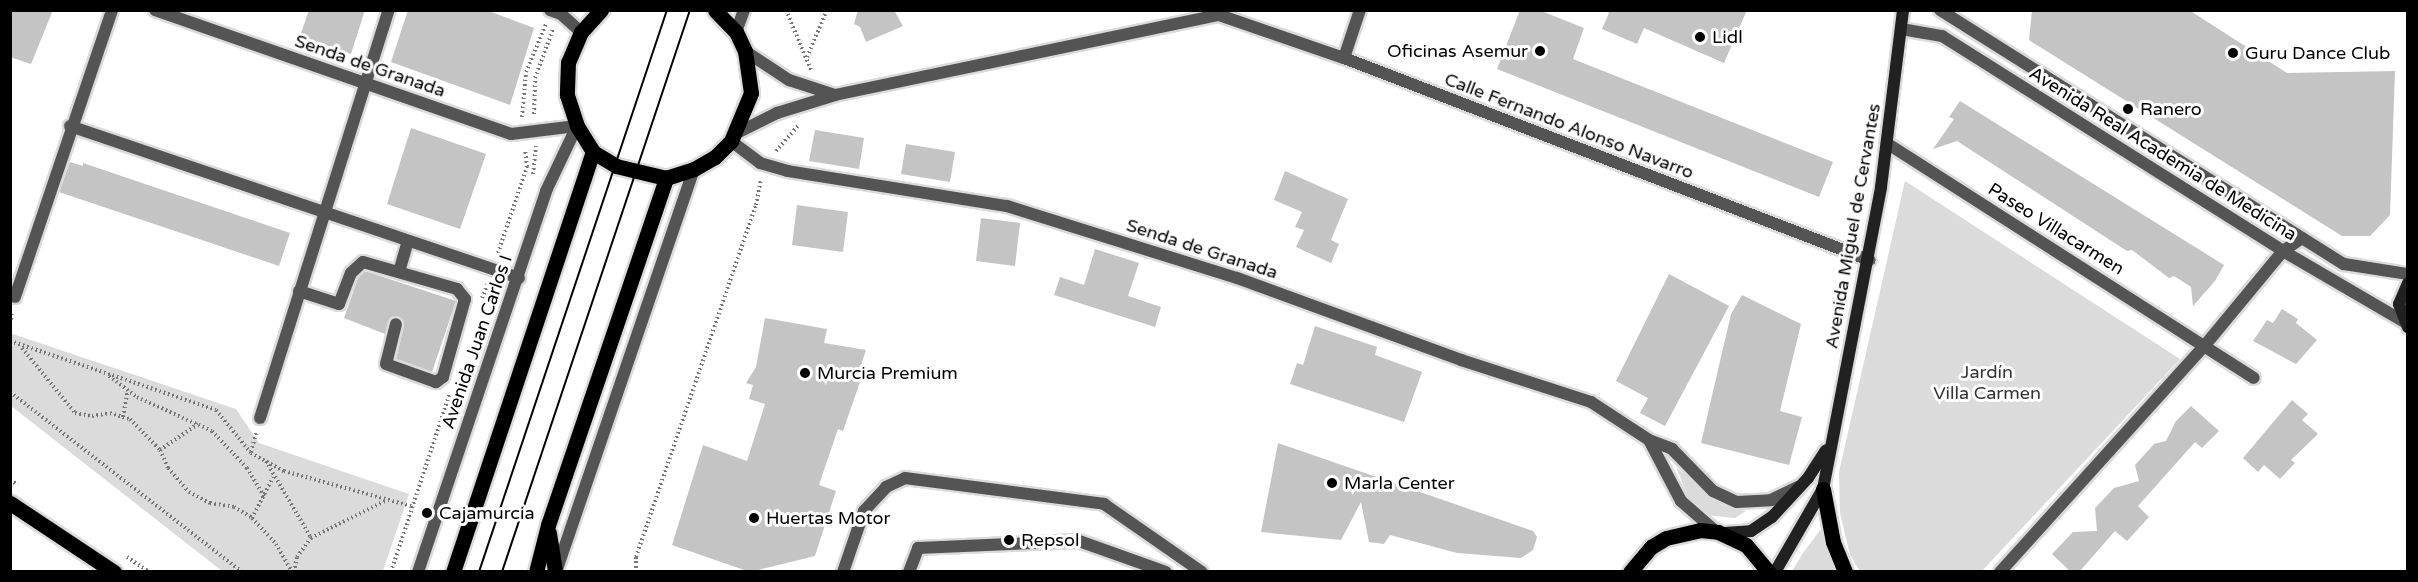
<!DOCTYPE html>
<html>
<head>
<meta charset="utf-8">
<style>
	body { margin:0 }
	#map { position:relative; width:2418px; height:582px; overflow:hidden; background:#fff; font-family:"Varela Round",sans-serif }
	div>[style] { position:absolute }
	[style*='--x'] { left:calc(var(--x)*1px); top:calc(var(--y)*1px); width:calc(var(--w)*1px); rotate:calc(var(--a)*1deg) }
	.green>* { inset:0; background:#dbdbdb }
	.building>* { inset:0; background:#c4c4c4 }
	.path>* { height:4px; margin-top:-2px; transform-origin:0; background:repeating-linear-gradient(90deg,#767676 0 1.5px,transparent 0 4.5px) }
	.roads { filter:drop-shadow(2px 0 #dbdbdb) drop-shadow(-2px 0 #dbdbdb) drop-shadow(0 2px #dbdbdb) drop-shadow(0 -2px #dbdbdb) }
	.service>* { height:12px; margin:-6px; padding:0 6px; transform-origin:6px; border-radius:6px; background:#545454 }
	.minor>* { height:12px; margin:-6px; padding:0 6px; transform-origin:6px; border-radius:6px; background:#545454 }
	.secondary>* { height:12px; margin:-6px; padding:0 6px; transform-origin:6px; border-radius:6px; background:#212121 }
	.primary>* { height:15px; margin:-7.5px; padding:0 7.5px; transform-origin:7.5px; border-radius:7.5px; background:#000 }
	.tram>* { height:1.5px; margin:-0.75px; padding:0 0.75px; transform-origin:0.75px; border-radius:0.75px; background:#000 }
	.dots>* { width:16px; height:16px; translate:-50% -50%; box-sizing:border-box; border:3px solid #fff; border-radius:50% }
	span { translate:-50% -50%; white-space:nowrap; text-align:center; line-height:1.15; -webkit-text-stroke:6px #fff; paint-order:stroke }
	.poi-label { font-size:18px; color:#000 }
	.left { translate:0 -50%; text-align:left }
	.right { translate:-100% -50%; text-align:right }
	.street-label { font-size:18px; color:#000 }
	.park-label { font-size:18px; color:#323232 }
	.frame { position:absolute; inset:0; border:12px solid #000; pointer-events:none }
</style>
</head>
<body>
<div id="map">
	<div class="green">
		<div style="clip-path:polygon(1905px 181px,2180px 359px,1982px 571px,1860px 571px,1850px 555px,1840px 513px,1839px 472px)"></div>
		<div style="clip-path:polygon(10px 333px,236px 409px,259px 443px,409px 494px,383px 571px,222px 571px,11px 406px)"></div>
		<div style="clip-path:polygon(1676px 467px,1723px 506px,1746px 511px,1735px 518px,1705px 515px,1687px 495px)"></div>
		<div style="clip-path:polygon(1821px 529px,1836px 571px,1792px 571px,1803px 553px)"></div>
	</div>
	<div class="building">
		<div style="clip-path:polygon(10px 10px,53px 10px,31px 64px,10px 57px)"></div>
		<div style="clip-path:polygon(309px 10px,365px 10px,351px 54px,300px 36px)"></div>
		<div style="clip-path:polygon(408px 10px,486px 10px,534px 28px,510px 105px,391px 62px)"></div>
		<div style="clip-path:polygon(858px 10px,894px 10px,903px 26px,866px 42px,860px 27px,854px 24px)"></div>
		<div style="clip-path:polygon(1520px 10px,1539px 10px,1584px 28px,1573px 59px,1833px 162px,1819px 197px,1497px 69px)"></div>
		<div style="clip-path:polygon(1604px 10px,1747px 10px,1724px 63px,1644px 28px,1637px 44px,1602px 29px,1609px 13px)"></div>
		<div style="clip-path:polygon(2032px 10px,2189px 10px,2287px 73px,2395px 71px,2390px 215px,2370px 236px,2342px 236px,2029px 40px)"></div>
		<div style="clip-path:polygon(1960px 101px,2224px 265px,2215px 281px,2193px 306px,2191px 287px,2174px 276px,2169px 278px,2132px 250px,2127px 251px,1957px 141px,1933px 149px,1954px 119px,1949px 117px)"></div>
		<div style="clip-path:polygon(411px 128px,486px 154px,460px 229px,387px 204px)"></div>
		<div style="clip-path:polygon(815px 130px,864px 138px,859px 169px,809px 161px)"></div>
		<div style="clip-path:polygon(906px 144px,955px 152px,950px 182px,901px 174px)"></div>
		<div style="clip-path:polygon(70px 162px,83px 166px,83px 163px,290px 233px,279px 266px,59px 192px)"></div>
		<div style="clip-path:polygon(1285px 171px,1348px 199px,1331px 240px,1339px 244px,1331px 263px,1296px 247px,1304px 230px,1295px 227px,1302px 212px,1274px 200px)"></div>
		<div style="clip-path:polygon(797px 205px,848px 212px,843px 252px,792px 245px)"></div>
		<div style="clip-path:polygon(981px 218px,1020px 223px,1015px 266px,976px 261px)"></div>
		<div style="clip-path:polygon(1095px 249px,1139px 263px,1128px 296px,1161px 307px,1155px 327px,1054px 295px,1060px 277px,1084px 285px)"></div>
		<div style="clip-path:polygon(365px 271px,456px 301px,432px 372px,396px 359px,404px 326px,401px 318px,391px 318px,385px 334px,344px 318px,358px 278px)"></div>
		<div style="clip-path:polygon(1669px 274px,1729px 306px,1665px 426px,1640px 413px,1648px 398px,1616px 381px)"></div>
		<div style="clip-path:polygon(1742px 295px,1801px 324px,1780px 411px,1802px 417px,1789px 465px,1701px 443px,1731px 314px)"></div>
		<div style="clip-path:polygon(2282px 309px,2298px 319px,2296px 323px,2317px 340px,2296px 364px,2253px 341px,2267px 320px,2273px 323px)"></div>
		<div style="clip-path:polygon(765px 318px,827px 329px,824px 343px,866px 350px,856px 380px,860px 382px,843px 431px,838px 429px,819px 485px,836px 491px,815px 556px,750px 572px,672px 545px,703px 445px,747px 461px,765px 404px,749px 399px,753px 385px,746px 383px,756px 367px)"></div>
		<div style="clip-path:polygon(1315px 326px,1377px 347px,1375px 355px,1422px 372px,1404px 422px,1290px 384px,1297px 363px,1303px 365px)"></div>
		<div style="clip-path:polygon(2292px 400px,2308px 414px,2302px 420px,2318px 434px,2291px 460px,2295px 463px,2280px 479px,2264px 465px,2258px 472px,2243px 458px)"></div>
		<div style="clip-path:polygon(2191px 406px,2219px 431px,2202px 448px,2195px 442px,2138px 506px,2149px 517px,2127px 541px,2115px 531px,2079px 572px,2071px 572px,2052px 554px,2073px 532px,2097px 531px,2095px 508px,2114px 488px,2139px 481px,2135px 465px,2154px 444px,2166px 441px,2176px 421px)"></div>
		<div style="clip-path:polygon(1278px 443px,1533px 531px,1537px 537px,1533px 550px,1521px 558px,1457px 553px,1390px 535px,1384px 544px,1369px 542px,1361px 502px,1341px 540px,1261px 532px)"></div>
	</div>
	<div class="path">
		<div style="--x:786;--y:10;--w:65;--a:67.4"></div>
		<div style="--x:807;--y:57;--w:51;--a:-66.9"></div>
		<div style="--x:534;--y:114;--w:36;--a:-88"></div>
		<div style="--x:535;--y:78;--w:52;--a:-69.8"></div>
		<div style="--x:522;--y:117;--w:45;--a:-84.9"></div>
		<div style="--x:526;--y:72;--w:52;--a:-67.4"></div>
		<div style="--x:776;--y:151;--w:35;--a:-49"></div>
		<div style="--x:533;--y:174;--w:28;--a:-84"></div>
		<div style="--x:498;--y:253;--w:91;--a:-71.4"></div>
		<div style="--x:527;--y:167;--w:18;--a:-96"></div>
		<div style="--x:482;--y:298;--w:16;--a:-68"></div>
		<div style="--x:10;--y:324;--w:11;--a:-80"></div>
		<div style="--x:10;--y:341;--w:217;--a:18.5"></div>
		<div style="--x:216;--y:410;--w:55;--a:50.9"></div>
		<div style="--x:251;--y:453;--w:38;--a:29"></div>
		<div style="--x:284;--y:471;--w:132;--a:15.4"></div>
		<div style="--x:22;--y:348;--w:84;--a:50.8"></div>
		<div style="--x:75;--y:413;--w:17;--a:10"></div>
		<div style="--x:92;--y:416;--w:18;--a:-9"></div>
		<div style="--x:110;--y:413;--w:21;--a:17"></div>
		<div style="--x:130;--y:419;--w:43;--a:45.9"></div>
		<div style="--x:160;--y:450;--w:20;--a:66"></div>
		<div style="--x:168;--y:468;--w:32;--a:49"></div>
		<div style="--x:189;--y:492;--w:24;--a:28"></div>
		<div style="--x:210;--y:503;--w:24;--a:9"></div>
		<div style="--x:234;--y:507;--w:21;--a:31"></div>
		<div style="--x:252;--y:518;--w:35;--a:47"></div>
		<div style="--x:276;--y:544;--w:32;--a:60"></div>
		<div style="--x:109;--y:376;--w:35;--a:37"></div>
		<div style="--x:137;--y:397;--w:82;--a:24.4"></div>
		<div style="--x:212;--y:431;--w:51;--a:46.6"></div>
		<div style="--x:247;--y:468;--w:35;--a:59"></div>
		<div style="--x:10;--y:392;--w:294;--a:37.8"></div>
		<div style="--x:123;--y:417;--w:27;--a:-80"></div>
		<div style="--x:160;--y:450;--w:46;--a:-34.4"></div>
		<div style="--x:251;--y:452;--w:20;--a:-75"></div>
		<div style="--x:266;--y:461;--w:89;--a:59.7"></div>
		<div style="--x:10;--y:480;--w:9;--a:32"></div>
		<div style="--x:252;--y:518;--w:46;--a:-62.9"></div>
		<div style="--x:127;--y:557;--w:27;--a:34"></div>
		<div style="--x:294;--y:572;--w:15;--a:-79"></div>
		<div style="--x:297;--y:557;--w:24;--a:-54"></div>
		<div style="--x:311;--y:538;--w:85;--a:-26.6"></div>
		<div style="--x:391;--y:572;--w:188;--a:-71.8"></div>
		<div style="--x:636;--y:572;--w:15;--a:-90"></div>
		<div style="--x:636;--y:557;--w:372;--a:-71.2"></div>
		<div style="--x:756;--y:205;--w:26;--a:-79"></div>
	</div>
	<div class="roads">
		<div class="service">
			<div style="--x:2283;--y:251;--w:23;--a:-34"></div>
			<div style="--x:399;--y:272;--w:32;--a:-74"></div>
			<div style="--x:299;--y:291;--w:42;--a:18"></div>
			<div style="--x:339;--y:304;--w:33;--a:-69"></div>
			<div style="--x:351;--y:273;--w:16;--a:-43"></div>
			<div style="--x:363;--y:262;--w:98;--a:16"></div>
			<div style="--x:457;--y:289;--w:13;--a:51"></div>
			<div style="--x:465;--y:299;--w:81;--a:105.8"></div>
			<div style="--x:443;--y:377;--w:9;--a:144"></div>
			<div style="--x:436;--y:382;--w:53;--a:-160.2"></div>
			<div style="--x:386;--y:364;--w:41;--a:-76"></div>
			<div style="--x:909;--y:572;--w:26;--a:-69"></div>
			<div style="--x:918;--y:548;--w:161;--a:-2.5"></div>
			<div style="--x:1079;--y:541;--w:92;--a:19.6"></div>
		</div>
		<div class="minor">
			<div style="--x:155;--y:10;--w:377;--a:19.2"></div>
			<div style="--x:511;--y:134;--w:66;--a:-6.9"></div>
			<div style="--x:550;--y:10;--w:12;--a:20"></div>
			<div style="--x:561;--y:14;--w:27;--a:42"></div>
			<div style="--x:1940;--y:10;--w:477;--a:32.2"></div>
			<div style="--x:2344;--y:264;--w:65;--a:8.9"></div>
			<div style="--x:1901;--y:29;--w:42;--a:9.7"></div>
			<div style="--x:1942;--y:36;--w:403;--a:32.2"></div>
			<div style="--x:2283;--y:251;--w:139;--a:30.3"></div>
			<div style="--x:736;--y:32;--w:23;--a:-70"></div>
			<div style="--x:745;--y:51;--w:53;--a:33.4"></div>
			<div style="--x:789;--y:80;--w:48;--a:18.1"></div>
			<div style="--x:1344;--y:58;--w:51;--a:-71.6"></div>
			<div style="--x:70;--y:126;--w:474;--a:18.7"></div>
			<div style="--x:737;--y:133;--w:45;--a:-26.6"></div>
			<div style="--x:777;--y:113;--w:61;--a:-17.2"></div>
			<div style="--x:835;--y:95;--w:392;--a:-11.8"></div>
			<div style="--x:1219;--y:15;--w:132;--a:19"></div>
			<div style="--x:1344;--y:58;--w:563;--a:21.04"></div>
			<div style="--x:731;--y:141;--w:36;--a:37"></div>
			<div style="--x:760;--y:163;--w:29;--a:16"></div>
			<div style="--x:788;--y:171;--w:222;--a:9.1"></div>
			<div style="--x:1007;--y:206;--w:241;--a:17.4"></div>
			<div style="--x:1237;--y:278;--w:239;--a:20.1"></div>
			<div style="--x:1461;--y:360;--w:137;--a:17.9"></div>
			<div style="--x:1591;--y:402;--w:69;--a:33.2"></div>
			<div style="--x:1649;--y:440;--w:25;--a:21"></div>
			<div style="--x:1672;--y:449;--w:59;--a:45.7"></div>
			<div style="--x:1713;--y:491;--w:26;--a:25"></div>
			<div style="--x:1737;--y:502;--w:34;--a:-3"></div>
			<div style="--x:1771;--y:500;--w:30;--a:-26"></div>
			<div style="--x:1888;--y:144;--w:434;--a:32.6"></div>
			<div style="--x:15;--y:297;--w:303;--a:-71.3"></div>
			<div style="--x:260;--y:418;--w:428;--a:-72.5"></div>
			<div style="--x:1649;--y:440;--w:69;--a:62.3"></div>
			<div style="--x:1681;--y:501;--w:43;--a:41.2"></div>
			<div style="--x:418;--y:572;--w:402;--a:-71.4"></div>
			<div style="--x:546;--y:191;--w:72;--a:-64.5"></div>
			<div style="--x:556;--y:572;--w:426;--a:-71.1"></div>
			<div style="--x:843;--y:572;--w:65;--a:-71"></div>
			<div style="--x:864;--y:511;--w:33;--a:-47"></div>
			<div style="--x:886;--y:487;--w:21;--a:-25"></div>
			<div style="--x:905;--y:478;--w:201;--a:7.4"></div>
			<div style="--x:1104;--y:504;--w:119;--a:34.8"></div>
			<div style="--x:2000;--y:572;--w:307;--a:-47.9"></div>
			<div style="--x:2206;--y:344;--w:121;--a:-50.4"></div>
		</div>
		<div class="secondary">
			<div style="--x:2408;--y:283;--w:23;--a:113"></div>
			<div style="--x:2399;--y:304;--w:25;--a:69"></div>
			<div style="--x:1724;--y:533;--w:27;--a:-4"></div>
			<div style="--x:1751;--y:531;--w:25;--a:-34"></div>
			<div style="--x:1772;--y:517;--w:53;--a:-47.3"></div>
			<div style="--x:1808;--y:478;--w:33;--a:-57"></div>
			<div style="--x:1775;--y:572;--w:96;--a:-60"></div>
			<div style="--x:1823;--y:489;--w:308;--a:-79.1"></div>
			<div style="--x:1881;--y:187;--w:178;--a:-82.9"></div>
		</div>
		<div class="primary">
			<div style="--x:601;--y:10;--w:30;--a:132"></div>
			<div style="--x:581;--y:32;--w:33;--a:113"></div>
			<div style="--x:568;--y:62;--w:33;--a:92"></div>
			<div style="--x:567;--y:95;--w:33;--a:72"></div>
			<div style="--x:577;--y:126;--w:31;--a:58"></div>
			<div style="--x:593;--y:152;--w:27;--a:31"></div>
			<div style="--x:616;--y:166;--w:51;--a:13.5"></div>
			<div style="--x:666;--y:178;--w:29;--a:-18"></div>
			<div style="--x:694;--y:169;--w:24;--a:-30"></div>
			<div style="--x:715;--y:157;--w:23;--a:-45"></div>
			<div style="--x:731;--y:141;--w:52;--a:-67.4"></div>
			<div style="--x:751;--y:93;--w:42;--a:-98.1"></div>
			<div style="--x:745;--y:51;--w:21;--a:-115"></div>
			<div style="--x:736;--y:32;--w:30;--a:-134"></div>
			<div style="--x:1823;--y:489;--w:54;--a:79.3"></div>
			<div style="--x:1833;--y:542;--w:32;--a:68"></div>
			<div style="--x:10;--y:503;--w:125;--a:33.6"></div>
			<div style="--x:549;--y:533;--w:39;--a:81"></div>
			<div style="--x:453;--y:572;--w:443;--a:-71.6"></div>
			<div style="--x:536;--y:572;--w:49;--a:-75.7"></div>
			<div style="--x:548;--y:525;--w:367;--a:-71.2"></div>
			<div style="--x:1630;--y:572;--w:33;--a:-50"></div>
			<div style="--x:1651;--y:547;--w:17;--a:-31"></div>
			<div style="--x:1666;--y:538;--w:35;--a:-13"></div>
			<div style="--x:1700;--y:530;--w:18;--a:6"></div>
			<div style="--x:1718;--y:532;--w:31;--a:25"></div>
			<div style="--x:1746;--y:545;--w:35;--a:50"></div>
		</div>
	</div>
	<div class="tram">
		<div style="--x:479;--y:572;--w:593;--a:-71.5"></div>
		<div style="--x:502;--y:572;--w:593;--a:-71.5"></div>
	</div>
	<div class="dots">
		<div style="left:1700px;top:37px;background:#000"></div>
		<div style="left:1540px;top:51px;background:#000"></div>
		<div style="left:2233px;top:53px;background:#000"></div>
		<div style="left:2128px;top:109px;background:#000"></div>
		<div style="left:805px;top:373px;background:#000"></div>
		<div style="left:1332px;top:483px;background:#000"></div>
		<div style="left:427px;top:513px;background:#000"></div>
		<div style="left:754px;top:518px;background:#000"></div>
		<div style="left:1009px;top:540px;background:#000"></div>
	</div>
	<div class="poi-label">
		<span class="left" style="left:1712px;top:37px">Lidl</span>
		<span class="right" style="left:1528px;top:51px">Oficinas Asemur</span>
		<span class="left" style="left:2245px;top:53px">Guru Dance Club</span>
		<span class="left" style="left:2140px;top:109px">Ranero</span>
		<span class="left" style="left:817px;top:373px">Murcia Premium</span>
		<span class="left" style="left:1344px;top:483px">Marla Center</span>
		<span class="left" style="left:439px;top:513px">Cajamurcia</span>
		<span class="left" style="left:766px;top:518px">Huertas Motor</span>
		<span class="left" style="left:1021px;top:540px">Repsol</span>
	</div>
	<div class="street-label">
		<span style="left:370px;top:66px;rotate:19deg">Senda de Granada</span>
		<span style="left:1569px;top:126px;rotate:21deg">Calle Fernando Alonso Navarro</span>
		<span style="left:2163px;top:154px;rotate:32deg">Avenida Real Academia de Medicina</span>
		<span style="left:1853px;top:226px;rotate:-80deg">Avenida Miguel de Cervantes</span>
		<span style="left:2056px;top:229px;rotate:32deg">Paseo Villacarmen</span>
		<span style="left:1202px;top:249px;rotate:18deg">Senda de Granada</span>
		<span style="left:477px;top:342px;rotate:-71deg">Avenida Juan Carlos I</span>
	</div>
	<div class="park-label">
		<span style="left:1987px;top:383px">Jardín<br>Villa Carmen</span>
	</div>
	<div class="frame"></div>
</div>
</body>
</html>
